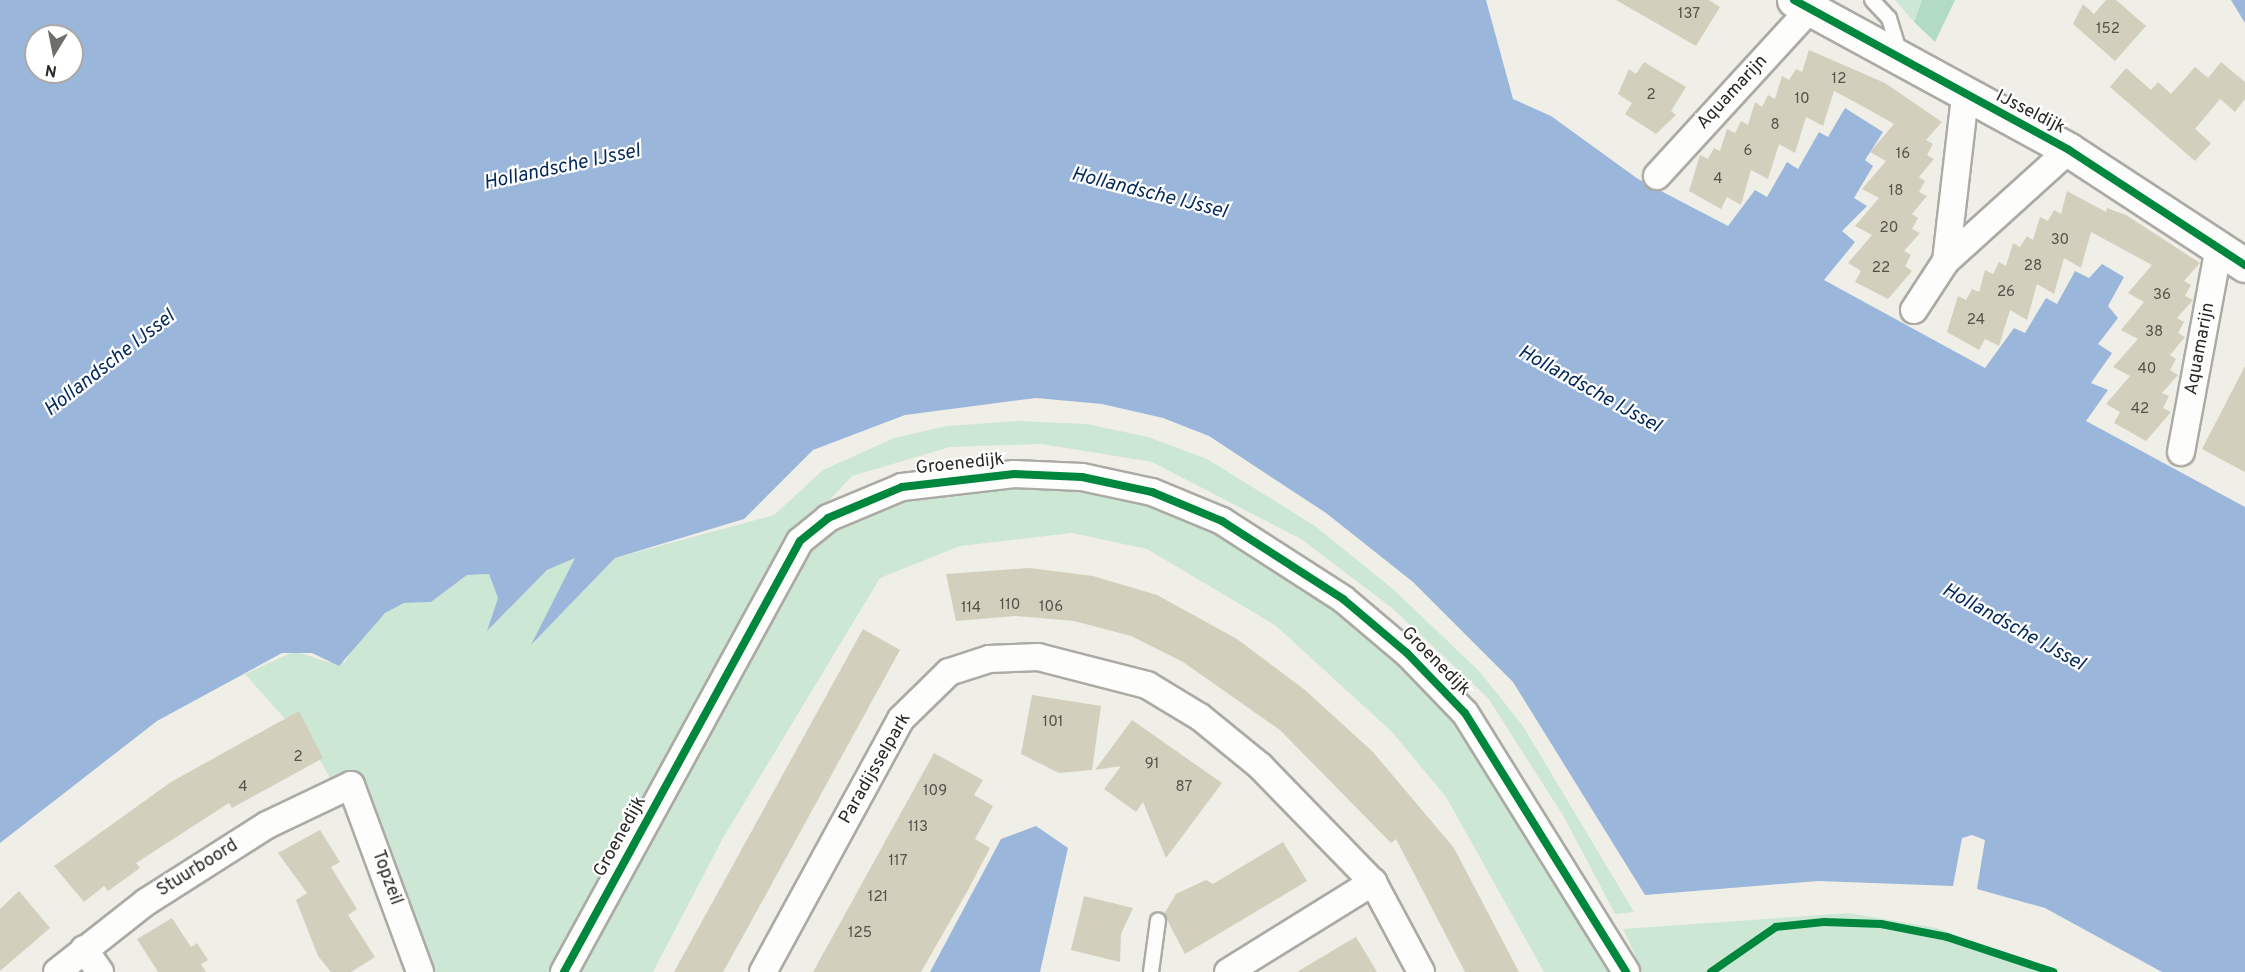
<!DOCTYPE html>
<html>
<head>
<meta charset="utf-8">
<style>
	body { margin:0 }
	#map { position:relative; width:2245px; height:972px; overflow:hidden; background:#f0efe7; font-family:Overpass,sans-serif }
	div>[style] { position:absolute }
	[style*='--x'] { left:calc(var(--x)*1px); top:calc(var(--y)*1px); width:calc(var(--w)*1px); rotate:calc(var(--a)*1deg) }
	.green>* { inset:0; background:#cde7d5 }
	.forest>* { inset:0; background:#b1dbc2 }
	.water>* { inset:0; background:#9bb6db }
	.building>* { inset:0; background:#d2cfbd }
	.roads { filter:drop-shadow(2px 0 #abaaa4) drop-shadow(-2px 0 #abaaa4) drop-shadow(0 2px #abaaa4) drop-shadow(0 -2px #abaaa4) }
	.lane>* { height:14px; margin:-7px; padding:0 7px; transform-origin:7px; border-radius:7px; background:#fdfdfb }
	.street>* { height:26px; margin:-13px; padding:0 13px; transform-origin:13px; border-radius:13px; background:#fdfdfb }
	.secondary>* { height:33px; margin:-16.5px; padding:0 16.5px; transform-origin:16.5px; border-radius:16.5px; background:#fdfdfb }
	.cycleway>* { height:8px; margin:-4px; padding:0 4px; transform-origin:4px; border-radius:4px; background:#00873e }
	span { translate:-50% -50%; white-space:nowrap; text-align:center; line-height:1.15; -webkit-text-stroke:4.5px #fff; paint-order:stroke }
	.number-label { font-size:15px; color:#54524a }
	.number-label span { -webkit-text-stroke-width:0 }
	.street-label { font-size:18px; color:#2a2924 }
	.water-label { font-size:20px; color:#04295b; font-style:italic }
	.north { position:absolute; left:24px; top:24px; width:60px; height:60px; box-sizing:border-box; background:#fff; border:2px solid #aaa9a7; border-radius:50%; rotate:190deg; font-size:16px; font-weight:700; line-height:24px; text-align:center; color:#2a2924 }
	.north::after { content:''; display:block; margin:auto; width:21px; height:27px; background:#6f6e68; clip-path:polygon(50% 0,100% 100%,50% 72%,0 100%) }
</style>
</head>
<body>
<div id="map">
	<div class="green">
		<div style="clip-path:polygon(1895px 0,1922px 0,1914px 22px)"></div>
		<div style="clip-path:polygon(1018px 421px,1087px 424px,1148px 437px,1207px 459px,1315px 526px,1393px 589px,1480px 672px,1523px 726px,1634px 912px,1615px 914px,1564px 817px,1488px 698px,1392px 608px,1301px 539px,1152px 462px,1042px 444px,950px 447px,852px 476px,792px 540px,552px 972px,413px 972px,343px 801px,317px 755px,245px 674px,295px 651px,327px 662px,345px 662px,359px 637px,385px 613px,404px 603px,431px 602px,467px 575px,489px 574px,498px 598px,488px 630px,547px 570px,575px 558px,533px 643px,615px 558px,774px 515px,823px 470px,894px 438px,947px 426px)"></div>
		<div style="clip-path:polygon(1019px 478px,1175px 497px,1445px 685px,1614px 972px,1544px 972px,1446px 797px,1392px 732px,1275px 625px,1147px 549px,1072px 533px,960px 546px,880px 578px,723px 838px,653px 972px,574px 972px,773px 607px,818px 544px,846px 522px,908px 500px)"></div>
		<div style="clip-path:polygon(1849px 913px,1937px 928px,2050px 972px,1643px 972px,1623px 929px)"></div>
	</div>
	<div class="forest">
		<div style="clip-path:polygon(1922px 0,1955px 0,1935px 42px,1914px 22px)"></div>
	</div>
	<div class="water">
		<div style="clip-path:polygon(evenodd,0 0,1486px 0,1513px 99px,1551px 116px,1638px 179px,1728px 226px,1755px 190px,1767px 197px,1787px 162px,1798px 169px,1819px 132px,1828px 137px,1845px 108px,1883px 132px,1865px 160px,1873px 166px,1854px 198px,1867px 206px,1842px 231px,1855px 242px,1824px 280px,1985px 368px,2014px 328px,2025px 333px,2046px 298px,2057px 304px,2075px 271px,2089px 278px,2102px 264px,2124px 277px,2108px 306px,2118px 318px,2098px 344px,2112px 353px,2091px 383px,2108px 390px,2086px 421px,2245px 507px,2245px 972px,2162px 972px,2045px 908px,1977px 889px,1985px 840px,1972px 835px,1962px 838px,1953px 886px,1818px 881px,1645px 895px,1513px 682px,1413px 582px,1326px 513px,1209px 436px,1163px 418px,1102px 404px,1036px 398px,905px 415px,813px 450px,744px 519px,615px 558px,531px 645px,575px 558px,547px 570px,487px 631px,498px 598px,489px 574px,467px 575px,431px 602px,404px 603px,385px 613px,339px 666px,312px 653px,282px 653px,157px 721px,0 843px,0 0,36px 36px,72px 36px,72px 72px,36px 72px,36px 36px)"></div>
		<div style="clip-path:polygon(2231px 0,2245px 0,2245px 23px)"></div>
		<div style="clip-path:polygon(1036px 826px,1068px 848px,1040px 972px,930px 972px,1001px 839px)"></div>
	</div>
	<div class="building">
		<div style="clip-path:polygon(1616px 0,1709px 0,1720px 7px,1696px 46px)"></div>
		<div style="clip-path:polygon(2106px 0,2116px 0,2146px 26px,2115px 61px,2073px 24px,2083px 4px,2094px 14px)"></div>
		<div style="clip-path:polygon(1809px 50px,1885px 83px,1942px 122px,1926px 140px,1933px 144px,1927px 155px,1934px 159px,1919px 177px,1925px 181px,1919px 192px,1927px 196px,1912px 214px,1918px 218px,1912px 229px,1920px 233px,1904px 251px,1911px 255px,1905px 266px,1912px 271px,1888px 299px,1855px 282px,1861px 271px,1848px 263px,1872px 235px,1855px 226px,1879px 198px,1862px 189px,1886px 161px,1870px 152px,1894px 124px,1864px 107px,1834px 91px,1823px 126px,1806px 117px,1795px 153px,1779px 144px,1768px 179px,1751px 170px,1741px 205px,1727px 197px,1721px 209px,1689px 191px,1700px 155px,1708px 159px,1714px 148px,1720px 151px,1727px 129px,1735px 133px,1741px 121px,1748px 125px,1755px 102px,1762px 107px,1768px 95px,1775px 99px,1782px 76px,1789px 80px,1796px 69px,1802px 72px)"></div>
		<div style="clip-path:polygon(1644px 62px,1686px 87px,1671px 111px,1676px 115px,1656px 134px,1625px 114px,1632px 103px,1618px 94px,1629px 69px,1636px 74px)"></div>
		<div style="clip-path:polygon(2221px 62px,2245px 82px,2245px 99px,2235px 112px,2220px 99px,2195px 129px,2211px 143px,2195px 161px,2110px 87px,2126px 68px,2151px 90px,2158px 82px,2171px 94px,2195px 67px,2208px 78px)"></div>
		<div style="clip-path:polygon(2067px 191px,2106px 212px,2107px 208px,2126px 215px,2200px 263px,2184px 281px,2191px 285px,2185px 296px,2193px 300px,2177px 318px,2184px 322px,2178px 333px,2185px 337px,2170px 355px,2176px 359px,2170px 370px,2178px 375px,2162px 393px,2169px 396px,2163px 408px,2171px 412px,2146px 441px,2114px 423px,2120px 412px,2106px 404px,2130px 376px,2113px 367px,2138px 339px,2121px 330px,2144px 302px,2128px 293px,2152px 265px,2091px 232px,2081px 268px,2064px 258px,2054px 294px,2037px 284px,2027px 320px,2010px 310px,1999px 346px,1985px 339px,1979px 350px,1947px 332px,1958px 296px,1966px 300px,1972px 289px,1979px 292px,1985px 270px,1993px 274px,1999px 262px,2006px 266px,2013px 243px,2020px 247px,2027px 236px,2033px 240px,2040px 217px,2048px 221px,2054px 210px,2061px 214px)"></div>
		<div style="clip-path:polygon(2245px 366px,2245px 472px,2202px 449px)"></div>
		<div style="clip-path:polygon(1029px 568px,1093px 576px,1157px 595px,1237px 639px,1305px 690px,1373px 752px,1454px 848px,1519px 972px,1465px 972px,1396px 839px,1391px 843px,1280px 730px,1183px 662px,1131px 636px,1074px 621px,1015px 616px,956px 621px,946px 574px)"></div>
		<div style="clip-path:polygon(863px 629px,900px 650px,747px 929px,723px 972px,674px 972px)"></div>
		<div style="clip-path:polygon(1032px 695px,1101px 706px,1092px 770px,1059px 773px,1021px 754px)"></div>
		<div style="clip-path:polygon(299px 711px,323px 758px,232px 808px,229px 803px,136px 863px,140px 868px,108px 891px,104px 886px,84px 902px,54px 866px,171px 782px)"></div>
		<div style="clip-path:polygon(1132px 720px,1222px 783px,1166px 858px,1143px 802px,1136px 812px,1104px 789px,1121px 766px,1095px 770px)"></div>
		<div style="clip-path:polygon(934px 753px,983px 780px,974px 795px,993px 806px,975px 839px,990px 848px,968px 890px,921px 972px,813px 972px)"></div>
		<div style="clip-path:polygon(320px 830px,340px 862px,331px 867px,357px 909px,348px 915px,375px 957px,351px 972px,331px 972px,318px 956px,296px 900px,307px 893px,278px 853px)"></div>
		<div style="clip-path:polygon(1283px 842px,1307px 881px,1185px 954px,1164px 914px,1176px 894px,1206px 880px,1213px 884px)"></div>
		<div style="clip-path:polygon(19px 891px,50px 928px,0 971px,0 909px)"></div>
		<div style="clip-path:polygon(1084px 896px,1133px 908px,1121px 934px,1120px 962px,1071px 950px)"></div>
		<div style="clip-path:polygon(172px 918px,191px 947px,197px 943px,208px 960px,201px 964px,206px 972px,158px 972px,137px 939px)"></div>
		<div style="clip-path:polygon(1356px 937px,1377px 972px,1297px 972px,1342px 945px)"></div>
	</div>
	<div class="roads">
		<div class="lane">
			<div style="--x:1872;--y:0;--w:25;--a:47"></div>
			<div style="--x:1889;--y:18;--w:38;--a:73"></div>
			<div style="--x:1151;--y:972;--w:52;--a:-82.3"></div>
		</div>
		<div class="street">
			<div style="--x:1657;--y:176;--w:225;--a:-47.5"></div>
			<div style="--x:1946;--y:261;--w:166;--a:-83.4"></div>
			<div style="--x:1914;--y:310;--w:59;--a:-56.9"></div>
			<div style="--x:1946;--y:261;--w:166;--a:-42.1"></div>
			<div style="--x:2181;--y:452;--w:209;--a:-79.5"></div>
			<div style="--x:84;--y:949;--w:28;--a:55"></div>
			<div style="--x:57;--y:972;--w:113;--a:-38.2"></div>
			<div style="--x:146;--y:902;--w:143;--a:-32.5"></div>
			<div style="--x:267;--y:825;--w:93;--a:-25.5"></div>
			<div style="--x:351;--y:785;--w:199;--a:69.7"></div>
			<div style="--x:564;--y:972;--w:491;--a:-61.3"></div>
			<div style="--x:800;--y:541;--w:36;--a:-39"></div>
			<div style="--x:828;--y:518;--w:80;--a:-22.7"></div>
			<div style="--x:902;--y:487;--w:113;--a:-6.6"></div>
			<div style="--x:1014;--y:474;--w:68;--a:2.5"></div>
			<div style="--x:1082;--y:477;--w:72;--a:12.1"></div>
			<div style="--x:1152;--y:492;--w:76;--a:22.5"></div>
			<div style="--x:1222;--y:521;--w:144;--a:32.8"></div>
			<div style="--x:1343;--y:599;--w:84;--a:40.2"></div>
			<div style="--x:1407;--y:653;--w:83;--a:46"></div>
			<div style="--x:1465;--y:713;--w:305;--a:58.1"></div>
			<div style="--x:763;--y:972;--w:288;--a:-61.4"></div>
			<div style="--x:901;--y:719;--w:67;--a:-44.4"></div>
			<div style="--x:949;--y:672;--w:42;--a:-18"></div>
			<div style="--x:989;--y:659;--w:49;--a:-2.3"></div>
			<div style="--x:1038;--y:657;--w:113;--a:14.4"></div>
			<div style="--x:1147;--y:685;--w:62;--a:31.1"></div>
			<div style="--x:1200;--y:717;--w:77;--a:39.2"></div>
			<div style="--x:1260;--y:766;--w:162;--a:45.8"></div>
			<div style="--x:1373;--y:882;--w:102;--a:61.9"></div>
			<div style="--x:1228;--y:972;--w:171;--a:-31.8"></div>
		</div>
		<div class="secondary">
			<div style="--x:1794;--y:0;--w:313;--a:28.6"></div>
			<div style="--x:2069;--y:150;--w:210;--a:33.2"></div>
		</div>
	</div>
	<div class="cycleway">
		<div style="--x:1794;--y:0;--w:313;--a:28.6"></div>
		<div style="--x:2069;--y:150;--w:210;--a:33.2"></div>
		<div style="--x:564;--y:972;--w:491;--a:-61.3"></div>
		<div style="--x:800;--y:541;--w:36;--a:-39"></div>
		<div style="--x:828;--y:518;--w:80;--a:-22.7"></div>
		<div style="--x:902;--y:487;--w:113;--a:-6.6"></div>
		<div style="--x:1014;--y:474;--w:68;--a:2.5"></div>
		<div style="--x:1082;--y:477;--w:72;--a:12.1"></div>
		<div style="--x:1152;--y:492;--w:76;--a:22.5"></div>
		<div style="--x:1222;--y:521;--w:144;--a:32.8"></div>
		<div style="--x:1343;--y:599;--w:84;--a:40.2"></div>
		<div style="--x:1407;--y:653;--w:83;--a:46"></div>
		<div style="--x:1465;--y:713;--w:305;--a:58.1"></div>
		<div style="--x:1711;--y:972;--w:79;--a:-34.7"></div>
		<div style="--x:1776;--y:927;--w:48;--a:-5.9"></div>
		<div style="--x:1824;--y:922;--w:57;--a:2"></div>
		<div style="--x:1881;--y:924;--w:67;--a:11.1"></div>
		<div style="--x:1947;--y:937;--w:112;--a:18.3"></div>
	</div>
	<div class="number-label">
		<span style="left:1689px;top:15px">137</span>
		<span style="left:2108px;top:30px">152</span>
		<span style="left:1839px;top:80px">12</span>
		<span style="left:1651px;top:96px">2</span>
		<span style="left:1802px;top:100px">10</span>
		<span style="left:1775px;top:126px">8</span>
		<span style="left:1748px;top:152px">6</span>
		<span style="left:1903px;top:155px">16</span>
		<span style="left:1718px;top:180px">4</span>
		<span style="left:1896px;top:192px">18</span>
		<span style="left:1889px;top:229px">20</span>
		<span style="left:2060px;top:241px">30</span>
		<span style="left:2033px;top:267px">28</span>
		<span style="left:1881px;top:269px">22</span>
		<span style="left:2006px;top:293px">26</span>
		<span style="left:2162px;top:296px">36</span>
		<span style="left:1976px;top:321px">24</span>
		<span style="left:2154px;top:333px">38</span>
		<span style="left:2147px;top:370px">40</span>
		<span style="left:2140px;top:410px">42</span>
		<span style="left:1010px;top:606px">110</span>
		<span style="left:1051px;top:608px">106</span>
		<span style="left:971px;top:609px">114</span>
		<span style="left:1053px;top:723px">101</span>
		<span style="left:298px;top:758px">2</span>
		<span style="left:1152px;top:765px">91</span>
		<span style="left:243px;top:788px">4</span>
		<span style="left:1184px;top:788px">87</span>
		<span style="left:935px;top:792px">109</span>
		<span style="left:918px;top:828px">113</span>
		<span style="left:898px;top:862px">117</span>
		<span style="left:878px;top:898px">121</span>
		<span style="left:860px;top:934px">125</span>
	</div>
	<div class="street-label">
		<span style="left:1733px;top:93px;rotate:-47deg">Aquamarijn</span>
		<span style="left:2030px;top:113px;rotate:27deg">IJsseldijk</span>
		<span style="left:2201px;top:349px;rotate:-79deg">Aquamarijn</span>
		<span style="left:960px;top:465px;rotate:-6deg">Groenedijk</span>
		<span style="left:1435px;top:662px;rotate:45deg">Groenedijk</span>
		<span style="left:876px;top:769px;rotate:-60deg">Paradijsselpark</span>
		<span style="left:621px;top:837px;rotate:-61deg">Groenedijk</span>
		<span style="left:198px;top:869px;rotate:-32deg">Stuurboord</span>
		<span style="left:386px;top:878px;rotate:70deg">Topzeil</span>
	</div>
	<div class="water-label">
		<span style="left:562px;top:168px;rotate:-12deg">Hollandsche IJssel</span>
		<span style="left:1149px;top:194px;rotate:14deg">Hollandsche IJssel</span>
		<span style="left:110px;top:364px;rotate:-38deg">Hollandsche IJssel</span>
		<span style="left:1589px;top:390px;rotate:29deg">Hollandsche IJssel</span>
		<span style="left:2013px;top:628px;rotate:29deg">Hollandsche IJssel</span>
	</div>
	<div class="north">N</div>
</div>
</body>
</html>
